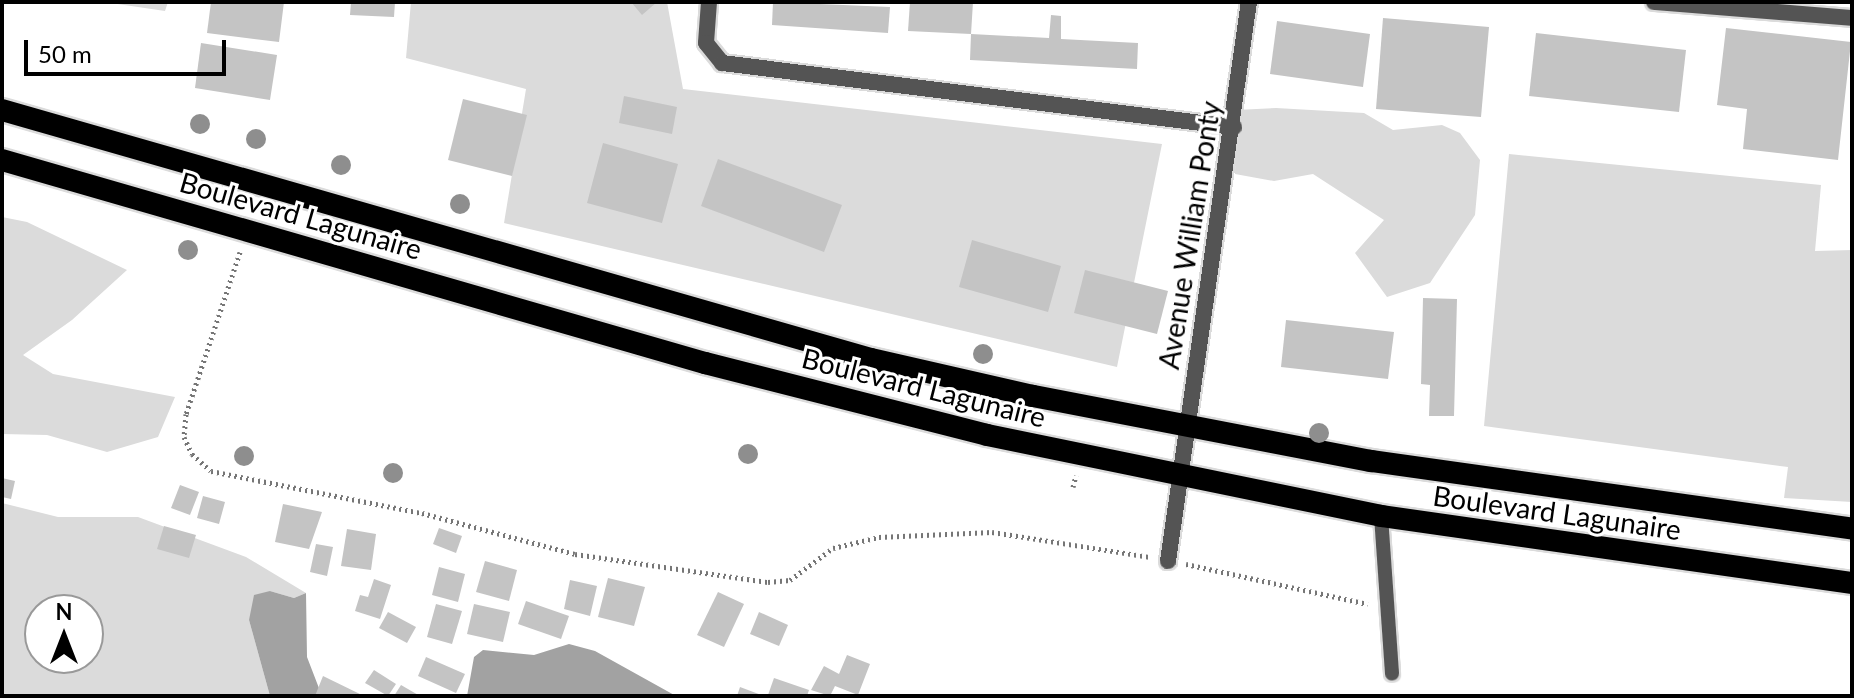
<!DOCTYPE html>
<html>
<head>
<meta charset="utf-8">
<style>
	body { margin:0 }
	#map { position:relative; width:1854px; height:698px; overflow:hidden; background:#fff; font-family:Lato,sans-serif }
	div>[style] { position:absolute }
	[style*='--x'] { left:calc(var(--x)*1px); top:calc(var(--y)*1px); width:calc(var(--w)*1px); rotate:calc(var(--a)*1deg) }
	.green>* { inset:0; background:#dbdbdb }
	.water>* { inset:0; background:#a2a2a2 }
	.building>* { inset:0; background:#c4c4c4 }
	.path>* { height:5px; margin-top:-2.5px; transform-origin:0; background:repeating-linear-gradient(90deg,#767676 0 2px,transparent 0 6px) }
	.roads { filter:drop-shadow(2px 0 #dbdbdb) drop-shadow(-2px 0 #dbdbdb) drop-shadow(0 2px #dbdbdb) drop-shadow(0 -2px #dbdbdb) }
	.service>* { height:14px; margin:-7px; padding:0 7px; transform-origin:7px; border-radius:7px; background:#545454 }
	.minor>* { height:16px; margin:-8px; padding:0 8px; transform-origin:8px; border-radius:8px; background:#545454 }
	.trunk>* { height:22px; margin:-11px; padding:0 11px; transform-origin:11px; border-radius:11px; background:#000 }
	.trees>* { width:20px; height:20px; margin:-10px; border-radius:50%; background:#8e8e8e }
	span { translate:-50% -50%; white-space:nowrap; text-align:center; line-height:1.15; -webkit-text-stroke:6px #fff; paint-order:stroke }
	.street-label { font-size:28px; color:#000 }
	.frame { position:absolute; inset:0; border:4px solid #000; pointer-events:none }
	.north { position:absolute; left:24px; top:594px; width:80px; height:80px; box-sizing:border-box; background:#fff; border:2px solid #999; border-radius:50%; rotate:0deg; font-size:22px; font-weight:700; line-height:32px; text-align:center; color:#000 }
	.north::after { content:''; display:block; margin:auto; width:28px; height:36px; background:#000; clip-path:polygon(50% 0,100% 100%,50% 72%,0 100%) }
	.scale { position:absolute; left:24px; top:40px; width:202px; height:36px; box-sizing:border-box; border:4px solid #000; border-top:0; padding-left:10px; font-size:24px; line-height:28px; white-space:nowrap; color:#000; -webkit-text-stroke:6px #fff; paint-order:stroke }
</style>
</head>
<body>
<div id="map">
	<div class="green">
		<div style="clip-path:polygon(104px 2px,168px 2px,165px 11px)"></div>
		<div style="clip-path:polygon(411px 2px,667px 2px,683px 89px,1162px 144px,1117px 367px,504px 223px,526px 89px,406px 58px)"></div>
		<div style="clip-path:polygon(1276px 108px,1364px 113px,1393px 130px,1442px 125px,1460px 133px,1480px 160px,1475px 215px,1430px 283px,1387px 297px,1355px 253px,1384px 220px,1313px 174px,1274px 181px,1235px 174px,1236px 110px)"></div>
		<div style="clip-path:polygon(1509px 154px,1821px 185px,1815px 251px,1852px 250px,1852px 502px,1784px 498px,1788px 467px,1484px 426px)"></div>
		<div style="clip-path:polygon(2px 217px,27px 222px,127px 270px,72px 320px,23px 355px,53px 374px,175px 397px,158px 437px,107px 452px,47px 435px,2px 434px)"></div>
		<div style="clip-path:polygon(evenodd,2px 503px,58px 517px,138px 517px,246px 557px,306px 593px,294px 598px,270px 591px,249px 620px,270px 696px,2px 696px,2px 503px,40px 610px,88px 610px,88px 658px,40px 658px,40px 610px)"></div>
	</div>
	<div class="water">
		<div style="clip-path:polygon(270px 591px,294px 598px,306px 593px,307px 657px,322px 696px,270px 696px,249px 620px,254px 595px)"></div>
		<div style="clip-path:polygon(569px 644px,595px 651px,676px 696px,467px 696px,474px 657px,483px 650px,534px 655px)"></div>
	</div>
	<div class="building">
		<div style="clip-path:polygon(211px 2px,284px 2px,279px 42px,207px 33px)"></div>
		<div style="clip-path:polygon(351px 2px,395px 2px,394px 17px,350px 15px)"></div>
		<div style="clip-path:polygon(631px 2px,657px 2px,642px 15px)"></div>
		<div style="clip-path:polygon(773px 2px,890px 7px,888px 33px,772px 25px)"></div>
		<div style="clip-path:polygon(910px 2px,973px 2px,971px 34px,908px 31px)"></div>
		<div style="clip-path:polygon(1051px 15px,1061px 16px,1061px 39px,1138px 43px,1137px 69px,970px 60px,971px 34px,1049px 38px)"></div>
		<div style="clip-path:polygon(1383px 18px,1489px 27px,1481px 117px,1376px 109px)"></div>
		<div style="clip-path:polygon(1277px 21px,1370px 34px,1363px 87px,1270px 74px)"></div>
		<div style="clip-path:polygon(1726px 28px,1851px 42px,1838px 160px,1743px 149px,1747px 109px,1717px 105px)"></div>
		<div style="clip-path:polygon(1536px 33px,1686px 50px,1679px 112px,1529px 96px)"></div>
		<div style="clip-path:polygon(201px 43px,277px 55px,270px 100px,195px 88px)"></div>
		<div style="clip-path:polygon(624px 96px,677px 107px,672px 134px,619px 123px)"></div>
		<div style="clip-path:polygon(463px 99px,527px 115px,512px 176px,448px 160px)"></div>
		<div style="clip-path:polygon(603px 143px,678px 164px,662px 223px,587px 203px)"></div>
		<div style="clip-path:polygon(718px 159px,842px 205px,824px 252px,701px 206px)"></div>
		<div style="clip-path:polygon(972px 240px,1061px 266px,1048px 312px,959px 287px)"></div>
		<div style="clip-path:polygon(1085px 270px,1168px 291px,1157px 334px,1074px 313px)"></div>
		<div style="clip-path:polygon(1423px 298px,1457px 299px,1454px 416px,1429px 416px,1430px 385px,1421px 384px)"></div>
		<div style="clip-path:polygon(1286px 320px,1394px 332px,1388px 379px,1281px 367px)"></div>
		<div style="clip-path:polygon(2px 478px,15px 481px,11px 499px,2px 497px)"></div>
		<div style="clip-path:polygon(180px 485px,199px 492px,190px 515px,171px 508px)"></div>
		<div style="clip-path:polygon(203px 496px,225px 502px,219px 524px,197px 518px)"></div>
		<div style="clip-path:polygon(283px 504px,322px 512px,309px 549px,275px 542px)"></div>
		<div style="clip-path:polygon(164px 526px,196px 535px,189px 558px,157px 549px)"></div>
		<div style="clip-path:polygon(439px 528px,462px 536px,456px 553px,433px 544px)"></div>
		<div style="clip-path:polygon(347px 529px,376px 534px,371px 570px,341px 566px)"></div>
		<div style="clip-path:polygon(316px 544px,333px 547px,327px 576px,310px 572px)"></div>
		<div style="clip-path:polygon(485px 561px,517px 570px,509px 601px,476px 592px)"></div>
		<div style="clip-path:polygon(439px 567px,465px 574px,458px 602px,432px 595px)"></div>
		<div style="clip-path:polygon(608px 578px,645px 587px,634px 626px,598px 617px)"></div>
		<div style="clip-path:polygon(374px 579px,391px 585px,380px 619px,355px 611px,360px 595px,368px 597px)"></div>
		<div style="clip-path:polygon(570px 580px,597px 586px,590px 616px,564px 609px)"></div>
		<div style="clip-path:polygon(718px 592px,744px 604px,724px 647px,697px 635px)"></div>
		<div style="clip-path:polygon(526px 601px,569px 616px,561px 639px,518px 624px)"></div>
		<div style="clip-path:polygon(436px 604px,462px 611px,452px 644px,427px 637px)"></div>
		<div style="clip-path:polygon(474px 604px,510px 612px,503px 642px,467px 634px)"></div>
		<div style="clip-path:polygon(388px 612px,416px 627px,407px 643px,379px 628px)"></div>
		<div style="clip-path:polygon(759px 612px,788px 625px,779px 646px,750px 634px)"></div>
		<div style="clip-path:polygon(847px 655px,870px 664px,858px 695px,835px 686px,830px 696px,811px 690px,824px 666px,839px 674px)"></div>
		<div style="clip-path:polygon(426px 657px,465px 674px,456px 693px,418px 676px)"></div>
		<div style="clip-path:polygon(374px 670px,396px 684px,388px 696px,365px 683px)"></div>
		<div style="clip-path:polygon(323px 676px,364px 696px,315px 696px)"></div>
		<div style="clip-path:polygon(774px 678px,809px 690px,807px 696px,768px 695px)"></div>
		<div style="clip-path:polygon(401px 685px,420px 696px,394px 696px)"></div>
		<div style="clip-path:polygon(740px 687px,764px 696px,737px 696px)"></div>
	</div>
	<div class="path">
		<div style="--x:240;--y:252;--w:171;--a:108.4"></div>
		<div style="--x:186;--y:414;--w:23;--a:95"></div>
		<div style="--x:184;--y:437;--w:19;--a:65"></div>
		<div style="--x:192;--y:454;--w:25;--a:42"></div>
		<div style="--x:211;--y:471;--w:215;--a:11.3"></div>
		<div style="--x:422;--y:513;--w:158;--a:15"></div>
		<div style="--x:575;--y:554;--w:195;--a:8.3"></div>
		<div style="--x:768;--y:582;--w:22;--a:-5"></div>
		<div style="--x:790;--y:580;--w:54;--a:-36.7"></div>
		<div style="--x:833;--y:548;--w:47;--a:-13.4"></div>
		<div style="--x:879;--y:537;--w:113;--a:-2.5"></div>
		<div style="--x:992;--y:532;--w:159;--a:9"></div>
		<div style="--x:1073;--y:487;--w:12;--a:-76"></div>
		<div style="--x:1186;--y:564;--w:186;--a:12.4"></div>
	</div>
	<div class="roads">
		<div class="service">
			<div style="--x:1381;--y:516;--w:158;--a:86"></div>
		</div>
		<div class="minor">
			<div style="--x:709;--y:2;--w:41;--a:94.2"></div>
			<div style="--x:706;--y:43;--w:26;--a:51"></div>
			<div style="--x:722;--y:63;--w:516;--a:7.13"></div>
			<div style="--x:1654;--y:2;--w:199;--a:4.6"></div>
			<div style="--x:1168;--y:561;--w:565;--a:-81.76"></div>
		</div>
		<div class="trunk">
			<div style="--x:2;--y:110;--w:904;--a:15.99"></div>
			<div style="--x:871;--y:359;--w:166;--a:12.9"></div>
			<div style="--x:1033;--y:396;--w:344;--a:10.9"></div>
			<div style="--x:1371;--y:461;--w:486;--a:8"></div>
			<div style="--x:2;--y:160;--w:732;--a:16.11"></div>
			<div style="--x:705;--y:363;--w:291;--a:14.3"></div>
			<div style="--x:987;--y:435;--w:402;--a:11.6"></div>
			<div style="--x:1381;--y:516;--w:476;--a:8.1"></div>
		</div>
	</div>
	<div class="trees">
		<div style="left:200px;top:124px"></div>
		<div style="left:256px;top:139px"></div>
		<div style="left:341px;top:165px"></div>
		<div style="left:460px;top:204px"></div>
		<div style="left:188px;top:250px"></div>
		<div style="left:983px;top:354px"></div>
		<div style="left:1319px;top:433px"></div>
		<div style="left:748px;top:454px"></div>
		<div style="left:244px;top:456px"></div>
		<div style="left:393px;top:473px"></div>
	</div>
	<div class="street-label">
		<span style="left:301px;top:215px;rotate:16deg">Boulevard Lagunaire</span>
		<span style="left:1189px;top:235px;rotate:-81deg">Avenue William Ponty</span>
		<span style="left:924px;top:387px;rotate:14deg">Boulevard Lagunaire</span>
		<span style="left:1557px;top:512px;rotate:8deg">Boulevard Lagunaire</span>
	</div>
	<div class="frame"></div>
	<div class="north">N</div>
	<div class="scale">50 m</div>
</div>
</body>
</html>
